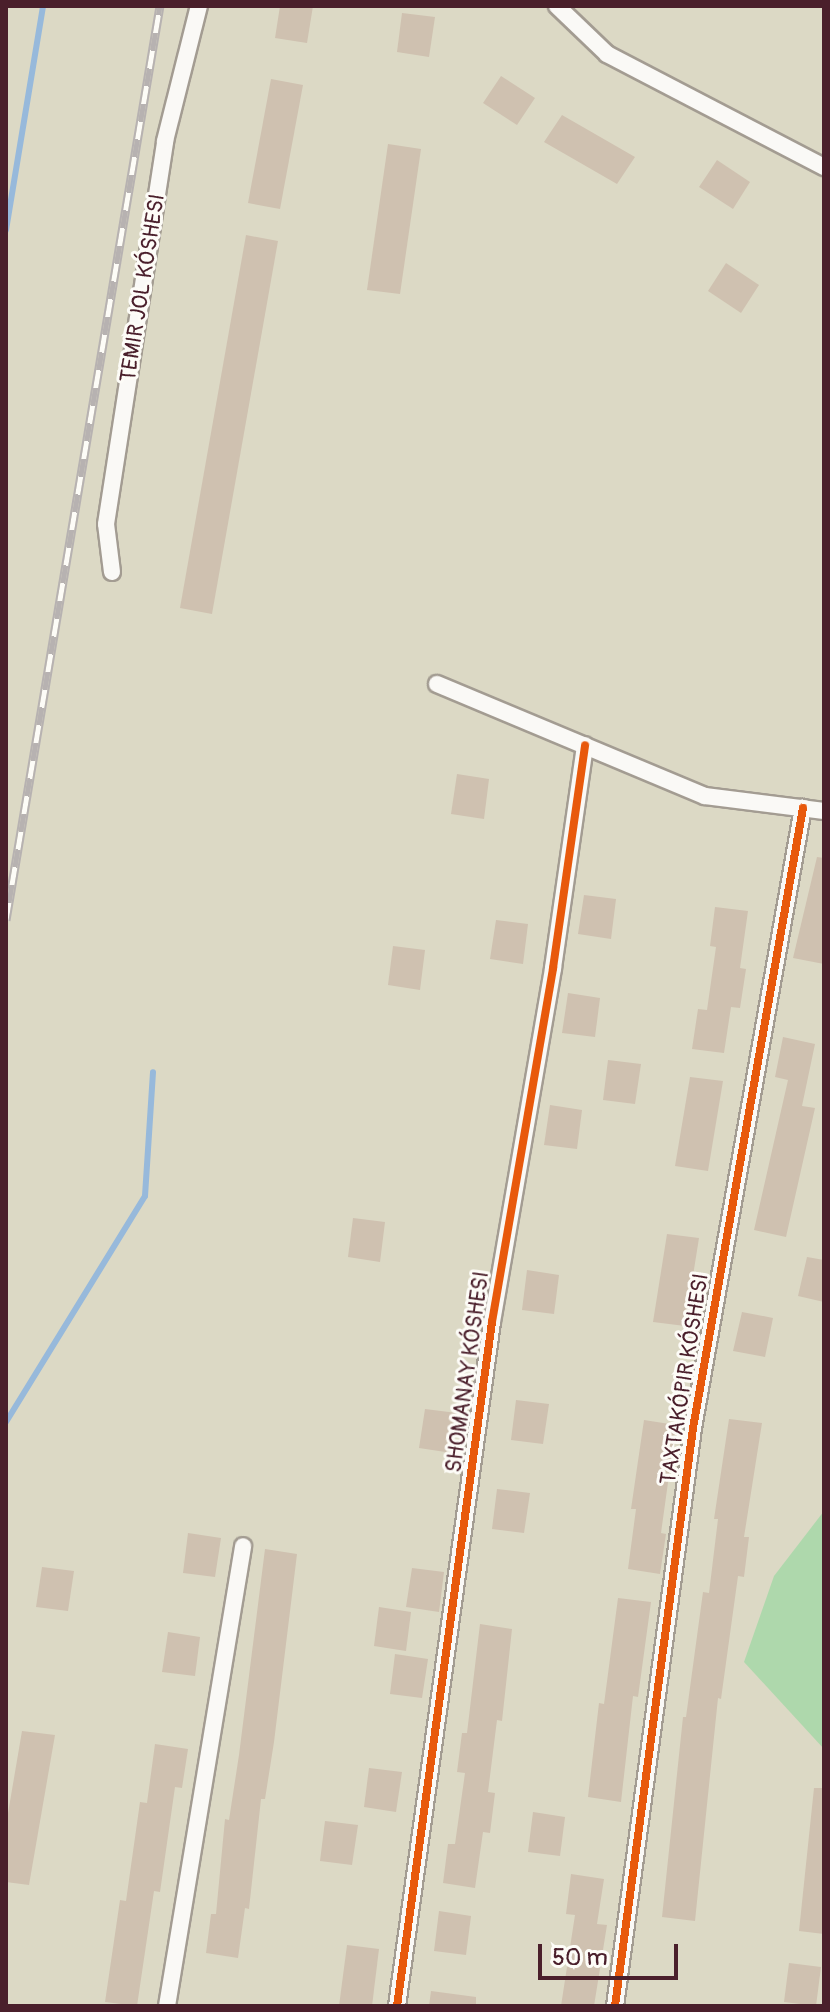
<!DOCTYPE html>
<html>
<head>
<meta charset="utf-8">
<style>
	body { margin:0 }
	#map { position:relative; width:830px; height:2012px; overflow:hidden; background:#dcd9c5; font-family:Pangolin,sans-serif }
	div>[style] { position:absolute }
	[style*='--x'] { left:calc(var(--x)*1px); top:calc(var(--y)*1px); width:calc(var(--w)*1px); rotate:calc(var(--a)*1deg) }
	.green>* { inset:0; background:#aed8ac }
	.stream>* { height:6px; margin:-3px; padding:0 3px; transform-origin:3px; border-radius:3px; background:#97b9db }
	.building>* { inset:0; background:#cfc1b0 }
	.roads { filter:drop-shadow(2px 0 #a39c92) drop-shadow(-2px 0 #a39c92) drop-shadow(0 2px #a39c92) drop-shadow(0 -2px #a39c92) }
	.street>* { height:16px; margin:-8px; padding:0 8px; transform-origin:8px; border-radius:8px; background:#faf9f6 }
	.rail>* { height:9px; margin-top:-4.5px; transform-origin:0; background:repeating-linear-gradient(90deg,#fdfcf7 0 18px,#b7b2b1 0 36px); box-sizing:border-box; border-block:2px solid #b7b2b1 }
	.cycleway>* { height:8px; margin:-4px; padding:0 4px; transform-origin:4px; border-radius:4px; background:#e8590c }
	span { translate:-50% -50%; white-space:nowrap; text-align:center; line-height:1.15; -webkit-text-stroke:6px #fdfcf7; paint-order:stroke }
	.street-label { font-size:22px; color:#4a1f2b }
	.frame { position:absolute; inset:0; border:8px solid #4a1f2b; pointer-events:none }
	.scale { position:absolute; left:538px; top:1944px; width:140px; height:36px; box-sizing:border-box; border:4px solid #4a1f2b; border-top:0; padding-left:10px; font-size:24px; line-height:28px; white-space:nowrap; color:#4a1f2b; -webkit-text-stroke:6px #fdfcf7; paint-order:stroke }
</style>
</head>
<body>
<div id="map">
	<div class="green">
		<div style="clip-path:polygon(824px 1511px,824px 1749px,744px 1662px,774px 1576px)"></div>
	</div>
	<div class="stream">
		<div style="--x:6;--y:230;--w:227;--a:-80.6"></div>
		<div style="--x:6;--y:1422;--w:265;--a:-58.4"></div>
		<div style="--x:145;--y:1196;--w:124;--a:-86.3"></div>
	</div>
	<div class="building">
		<div style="clip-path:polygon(280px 6px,313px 6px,307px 43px,275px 38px)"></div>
		<div style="clip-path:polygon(402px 13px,435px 17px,429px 57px,397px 52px)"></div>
		<div style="clip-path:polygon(501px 76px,535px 98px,517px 125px,483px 103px)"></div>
		<div style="clip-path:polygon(271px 79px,303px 85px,280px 209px,248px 203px)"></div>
		<div style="clip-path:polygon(562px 115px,635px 157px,617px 184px,544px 142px)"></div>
		<div style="clip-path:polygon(388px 144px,421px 149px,400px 294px,367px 290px)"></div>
		<div style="clip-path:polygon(717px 160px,750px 182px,733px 209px,699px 187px)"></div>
		<div style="clip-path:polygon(246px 235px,278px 241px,212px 614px,180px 608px)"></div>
		<div style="clip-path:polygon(726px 263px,759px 285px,741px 313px,708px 291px)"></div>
		<div style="clip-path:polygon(457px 774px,489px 779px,484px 819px,451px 814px)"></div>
		<div style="clip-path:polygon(817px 857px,824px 858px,824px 964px,793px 958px)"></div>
		<div style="clip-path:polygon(584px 895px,616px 899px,611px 939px,578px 934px)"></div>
		<div style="clip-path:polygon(715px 907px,748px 911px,740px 968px,746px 969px,740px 1008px,731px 1007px,724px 1053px,692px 1049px,698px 1009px,707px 1010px,716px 947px,710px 946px)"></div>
		<div style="clip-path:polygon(496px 920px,528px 924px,523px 964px,490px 959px)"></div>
		<div style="clip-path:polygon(393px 946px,425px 950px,420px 990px,388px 985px)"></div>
		<div style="clip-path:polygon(568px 993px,600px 998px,595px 1037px,562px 1033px)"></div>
		<div style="clip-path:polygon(783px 1037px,815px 1044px,802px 1106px,815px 1108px,786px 1237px,754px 1230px,788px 1080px,775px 1077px)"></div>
		<div style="clip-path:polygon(608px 1060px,641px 1064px,635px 1104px,603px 1100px)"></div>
		<div style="clip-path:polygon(690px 1077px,723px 1081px,708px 1171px,675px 1166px)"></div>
		<div style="clip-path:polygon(550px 1105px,582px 1110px,577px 1149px,544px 1145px)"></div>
		<div style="clip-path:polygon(353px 1218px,385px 1222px,380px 1262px,348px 1257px)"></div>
		<div style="clip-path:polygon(667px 1234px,699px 1238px,685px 1326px,653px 1322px)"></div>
		<div style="clip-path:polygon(807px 1257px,824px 1260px,824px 1302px,798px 1296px)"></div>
		<div style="clip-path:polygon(527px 1270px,559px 1275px,554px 1314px,522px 1310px)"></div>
		<div style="clip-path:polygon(742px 1312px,773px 1318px,765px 1357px,733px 1351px)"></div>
		<div style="clip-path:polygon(516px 1400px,549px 1404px,543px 1444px,511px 1440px)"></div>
		<div style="clip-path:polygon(425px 1409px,457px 1413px,452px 1453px,419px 1448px)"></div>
		<div style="clip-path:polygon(729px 1419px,762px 1423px,744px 1537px,749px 1537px,744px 1577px,738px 1576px,721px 1699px,718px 1698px,695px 1921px,662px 1917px,683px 1717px,686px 1717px,703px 1592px,709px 1593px,718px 1519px,714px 1519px)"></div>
		<div style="clip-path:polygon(644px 1420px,676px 1425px,661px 1533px,666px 1534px,660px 1574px,628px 1569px,636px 1509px,631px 1509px)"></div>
		<div style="clip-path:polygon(497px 1489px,530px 1493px,524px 1533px,492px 1529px)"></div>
		<div style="clip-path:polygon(188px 1533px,221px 1538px,215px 1577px,183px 1573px)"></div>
		<div style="clip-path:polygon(265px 1549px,297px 1554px,274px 1742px,265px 1799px,261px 1799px,249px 1909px,245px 1908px,238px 1958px,206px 1953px,211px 1914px,216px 1914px,225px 1819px,229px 1820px,239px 1755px)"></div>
		<div style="clip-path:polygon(42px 1567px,74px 1571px,68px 1611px,36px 1607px)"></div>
		<div style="clip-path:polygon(412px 1568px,444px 1572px,439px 1612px,406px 1607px)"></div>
		<div style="clip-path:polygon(618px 1598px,651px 1602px,638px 1697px,633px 1696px,621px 1802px,588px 1797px,599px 1703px,604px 1704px)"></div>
		<div style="clip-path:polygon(379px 1607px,411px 1612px,406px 1651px,374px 1646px)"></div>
		<div style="clip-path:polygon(480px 1624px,512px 1629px,502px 1721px,497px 1720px,488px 1792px,495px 1793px,490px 1833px,483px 1832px,475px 1888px,443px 1883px,448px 1844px,455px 1844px,465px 1773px,457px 1772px,462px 1733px,467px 1733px)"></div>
		<div style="clip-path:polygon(168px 1632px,200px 1637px,195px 1676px,162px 1672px)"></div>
		<div style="clip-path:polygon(395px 1654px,428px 1659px,422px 1698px,390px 1694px)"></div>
		<div style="clip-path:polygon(22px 1731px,55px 1735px,29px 1885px,6px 1882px,6px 1825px)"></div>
		<div style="clip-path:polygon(155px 1744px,188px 1749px,182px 1788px,175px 1787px,160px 1892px,154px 1891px,137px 2006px,105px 2002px,120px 1900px,126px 1901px,140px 1802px,147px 1803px)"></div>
		<div style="clip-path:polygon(369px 1768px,402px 1772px,396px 1812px,364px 1807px)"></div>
		<div style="clip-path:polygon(814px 1788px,824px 1788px,824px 1934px,799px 1931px)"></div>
		<div style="clip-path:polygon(533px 1812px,565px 1817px,560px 1856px,528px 1852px)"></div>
		<div style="clip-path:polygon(325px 1821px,358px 1825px,352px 1865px,320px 1861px)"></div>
		<div style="clip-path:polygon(571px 1874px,604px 1879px,597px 1924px,607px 1925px,594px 2006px,561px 2006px,575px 1915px,566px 1914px)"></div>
		<div style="clip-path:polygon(439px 1911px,471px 1916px,466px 1955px,434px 1951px)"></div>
		<div style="clip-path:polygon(347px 1945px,379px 1949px,372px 2006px,339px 2006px)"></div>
		<div style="clip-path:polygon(789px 1963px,821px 1967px,816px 2006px,784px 2002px)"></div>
		<div style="clip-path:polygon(431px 1991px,476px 1997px,476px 2006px,429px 2006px)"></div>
	</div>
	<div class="roads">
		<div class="street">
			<div style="--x:557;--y:6;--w:69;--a:43.8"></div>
			<div style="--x:607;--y:54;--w:245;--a:27.5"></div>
			<div style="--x:112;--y:572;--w:48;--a:-97.1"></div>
			<div style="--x:106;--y:524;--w:388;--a:-81.2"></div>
			<div style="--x:165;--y:141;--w:139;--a:-75.9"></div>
			<div style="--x:437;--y:684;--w:290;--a:22.7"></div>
			<div style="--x:705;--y:796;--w:120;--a:7.2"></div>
			<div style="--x:167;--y:2006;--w:466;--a:-80.6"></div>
			<div style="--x:397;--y:2006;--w:691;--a:-82.09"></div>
			<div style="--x:492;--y:1322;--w:359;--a:-80.2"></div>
			<div style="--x:553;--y:968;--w:225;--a:-81.8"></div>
			<div style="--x:615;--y:2006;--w:583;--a:-82.31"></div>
			<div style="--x:693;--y:1428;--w:630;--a:-79.94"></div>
		</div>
	</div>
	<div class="rail">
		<div style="--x:6;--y:920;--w:927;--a:-80.44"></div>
	</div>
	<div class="cycleway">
		<div style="--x:397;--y:2006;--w:691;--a:-82.09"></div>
		<div style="--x:492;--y:1322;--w:359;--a:-80.2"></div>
		<div style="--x:553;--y:968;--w:225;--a:-81.8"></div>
		<div style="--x:615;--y:2006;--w:583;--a:-82.31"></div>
		<div style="--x:693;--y:1428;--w:630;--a:-79.94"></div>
	</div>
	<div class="street-label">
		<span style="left:143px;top:288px;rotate:-81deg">TEMIR JOL KÓSHESI</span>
		<span style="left:468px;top:1372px;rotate:-82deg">SHOMANAY KÓSHESI</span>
		<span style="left:685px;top:1379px;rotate:-81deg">TAXTAKÓPIR KÓSHESI</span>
	</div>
	<div class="frame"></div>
	<div class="scale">50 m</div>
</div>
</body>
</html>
